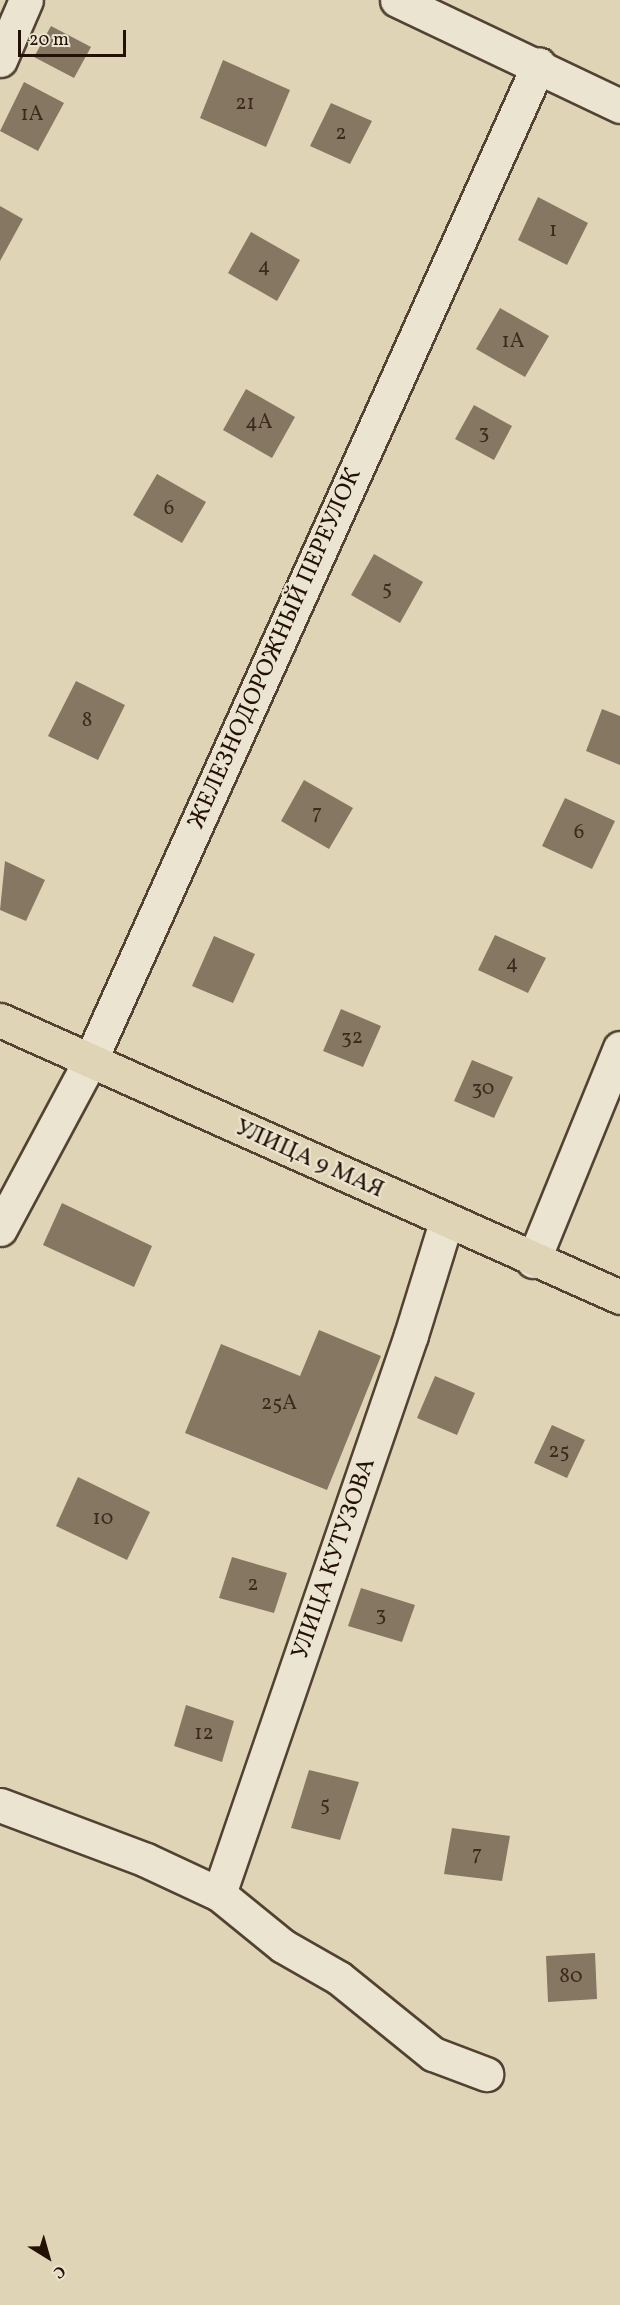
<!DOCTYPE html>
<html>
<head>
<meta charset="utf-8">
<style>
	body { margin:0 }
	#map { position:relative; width:620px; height:2305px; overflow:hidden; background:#dfd5b6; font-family:Vollkorn,serif }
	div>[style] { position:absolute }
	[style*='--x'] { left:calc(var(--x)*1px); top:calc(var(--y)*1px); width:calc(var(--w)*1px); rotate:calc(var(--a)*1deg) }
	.building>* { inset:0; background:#857762 }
	.roads { filter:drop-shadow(2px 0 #534232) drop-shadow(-2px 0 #534232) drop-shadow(0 2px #534232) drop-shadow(0 -2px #534232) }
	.minor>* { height:33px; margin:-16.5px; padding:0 16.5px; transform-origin:16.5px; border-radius:16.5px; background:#eae4d0 }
	.major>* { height:33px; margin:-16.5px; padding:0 16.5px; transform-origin:16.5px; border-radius:16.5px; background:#dfd5b6 }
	span { translate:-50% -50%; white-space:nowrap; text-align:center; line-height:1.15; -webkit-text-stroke:4.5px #eae4d0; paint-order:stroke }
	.number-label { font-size:21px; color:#3c2a1d }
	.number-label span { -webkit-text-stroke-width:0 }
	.street-label { font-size:24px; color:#241106 }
	.north { position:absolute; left:18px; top:2227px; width:60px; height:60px; -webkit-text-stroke:4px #eae4d0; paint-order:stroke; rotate:143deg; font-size:16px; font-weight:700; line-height:24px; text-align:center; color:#241106 }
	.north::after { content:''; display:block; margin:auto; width:21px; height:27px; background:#241106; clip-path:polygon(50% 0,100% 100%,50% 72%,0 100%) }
	.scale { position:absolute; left:18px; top:30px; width:108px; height:27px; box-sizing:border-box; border:3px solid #241106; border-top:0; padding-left:8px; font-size:18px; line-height:21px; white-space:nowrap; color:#241106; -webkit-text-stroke:4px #eae4d0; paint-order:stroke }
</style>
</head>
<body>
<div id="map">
	<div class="building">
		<div style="clip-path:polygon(51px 26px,91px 47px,74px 78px,34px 57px)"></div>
		<div style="clip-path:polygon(223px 60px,290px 90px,266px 147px,200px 118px)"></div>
		<div style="clip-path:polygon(24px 82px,64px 103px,38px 151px,0 131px)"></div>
		<div style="clip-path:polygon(331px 103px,372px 121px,350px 164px,310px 146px)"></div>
		<div style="clip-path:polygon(538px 197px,588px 223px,567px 265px,518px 240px)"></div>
		<div style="clip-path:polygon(0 206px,23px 219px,0 261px)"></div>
		<div style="clip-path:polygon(251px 232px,300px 260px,277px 301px,228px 273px)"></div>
		<div style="clip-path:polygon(500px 308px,549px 336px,525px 377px,476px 349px)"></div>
		<div style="clip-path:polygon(246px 389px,295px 417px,272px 458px,223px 430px)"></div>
		<div style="clip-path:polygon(474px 405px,512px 426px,494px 460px,455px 439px)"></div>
		<div style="clip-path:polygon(157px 474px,206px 502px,182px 543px,133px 515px)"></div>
		<div style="clip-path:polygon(374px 554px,423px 582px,400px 623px,351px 595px)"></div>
		<div style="clip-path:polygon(76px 681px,125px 705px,98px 760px,48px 736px)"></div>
		<div style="clip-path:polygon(602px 709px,620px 716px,620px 765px,586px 751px)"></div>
		<div style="clip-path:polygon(304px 780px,353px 808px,329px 849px,281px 821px)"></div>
		<div style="clip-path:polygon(565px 798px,615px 821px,592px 869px,542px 846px)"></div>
		<div style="clip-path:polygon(5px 861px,45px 880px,26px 921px,0 910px)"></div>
		<div style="clip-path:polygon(495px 935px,546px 958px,528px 993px,478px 970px)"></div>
		<div style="clip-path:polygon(214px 936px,255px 954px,233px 1003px,192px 986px)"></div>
		<div style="clip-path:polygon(341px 1009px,381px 1026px,363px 1067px,323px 1051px)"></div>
		<div style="clip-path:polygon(472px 1060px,513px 1077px,494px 1118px,454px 1101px)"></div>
		<div style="clip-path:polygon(62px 1203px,152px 1246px,134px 1287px,43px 1245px)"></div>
		<div style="clip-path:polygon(319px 1330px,381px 1356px,327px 1490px,185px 1433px,221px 1344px,300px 1376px)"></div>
		<div style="clip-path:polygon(435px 1376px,475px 1393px,457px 1435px,417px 1418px)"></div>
		<div style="clip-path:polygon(552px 1425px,585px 1440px,567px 1478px,534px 1463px)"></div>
		<div style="clip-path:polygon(78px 1477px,150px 1512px,127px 1560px,56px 1526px)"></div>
		<div style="clip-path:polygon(232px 1557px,287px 1573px,274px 1613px,219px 1598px)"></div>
		<div style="clip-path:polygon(361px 1588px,415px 1605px,402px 1642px,348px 1626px)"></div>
		<div style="clip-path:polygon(186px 1705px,234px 1721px,222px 1762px,174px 1746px)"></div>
		<div style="clip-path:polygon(309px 1770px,359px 1782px,340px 1840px,291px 1828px)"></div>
		<div style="clip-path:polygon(452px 1828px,510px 1836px,502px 1881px,444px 1874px)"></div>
		<div style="clip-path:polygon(595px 1953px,597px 1999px,548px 2002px,546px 1956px)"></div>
	</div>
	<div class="roads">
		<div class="minor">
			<div style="--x:397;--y:0;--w:247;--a:25.4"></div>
			<div style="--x:0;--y:60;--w:65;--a:-66.6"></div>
			<div style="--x:0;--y:1229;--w:191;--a:-61.8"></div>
			<div style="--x:90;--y:1061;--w:1093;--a:-65.76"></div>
			<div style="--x:533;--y:1261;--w:230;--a:-67.8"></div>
			<div style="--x:0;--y:1805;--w:156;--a:20.6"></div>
			<div style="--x:146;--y:1860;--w:81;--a:25"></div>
			<div style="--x:219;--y:1894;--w:82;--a:39.1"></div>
			<div style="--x:283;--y:1946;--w:64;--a:29.7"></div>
			<div style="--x:339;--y:1978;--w:121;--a:39"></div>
			<div style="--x:433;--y:2054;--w:57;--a:20.7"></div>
			<div style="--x:219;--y:1894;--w:591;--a:-71.04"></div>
			<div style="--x:411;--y:1335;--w:118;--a:-72.8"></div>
		</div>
		<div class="major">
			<div style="--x:0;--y:1020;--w:679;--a:24.07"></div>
		</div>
	</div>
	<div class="number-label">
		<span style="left:245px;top:104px">21</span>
		<span style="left:32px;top:115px">1А</span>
		<span style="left:341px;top:134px">2</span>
		<span style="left:553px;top:231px">1</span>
		<span style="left:264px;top:267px">4</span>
		<span style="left:513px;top:342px">1А</span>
		<span style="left:259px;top:423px">4А</span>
		<span style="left:484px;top:433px">3</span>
		<span style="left:169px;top:509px">6</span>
		<span style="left:387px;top:589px">5</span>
		<span style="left:87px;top:721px">8</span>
		<span style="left:317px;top:814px">7</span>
		<span style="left:579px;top:833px">6</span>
		<span style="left:512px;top:964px">4</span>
		<span style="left:352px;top:1038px">32</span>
		<span style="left:483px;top:1089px">30</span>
		<span style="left:279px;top:1404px">25А</span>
		<span style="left:559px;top:1452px">25</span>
		<span style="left:103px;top:1519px">10</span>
		<span style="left:253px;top:1585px">2</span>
		<span style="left:381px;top:1615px">3</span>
		<span style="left:204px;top:1734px">12</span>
		<span style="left:325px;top:1805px">5</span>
		<span style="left:477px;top:1855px">7</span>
		<span style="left:571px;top:1977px">80</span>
	</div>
	<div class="street-label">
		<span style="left:276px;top:649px;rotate:-66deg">ЖЕЛЕЗНОДОРОЖНЫЙ ПЕРЕУЛОК</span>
		<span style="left:309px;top:1160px;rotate:24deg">УЛИЦА 9 МАЯ</span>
		<span style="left:335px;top:1559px;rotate:-71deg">УЛИЦА КУТУЗОВА</span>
	</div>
	<div class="north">С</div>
	<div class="scale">20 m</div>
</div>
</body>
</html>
